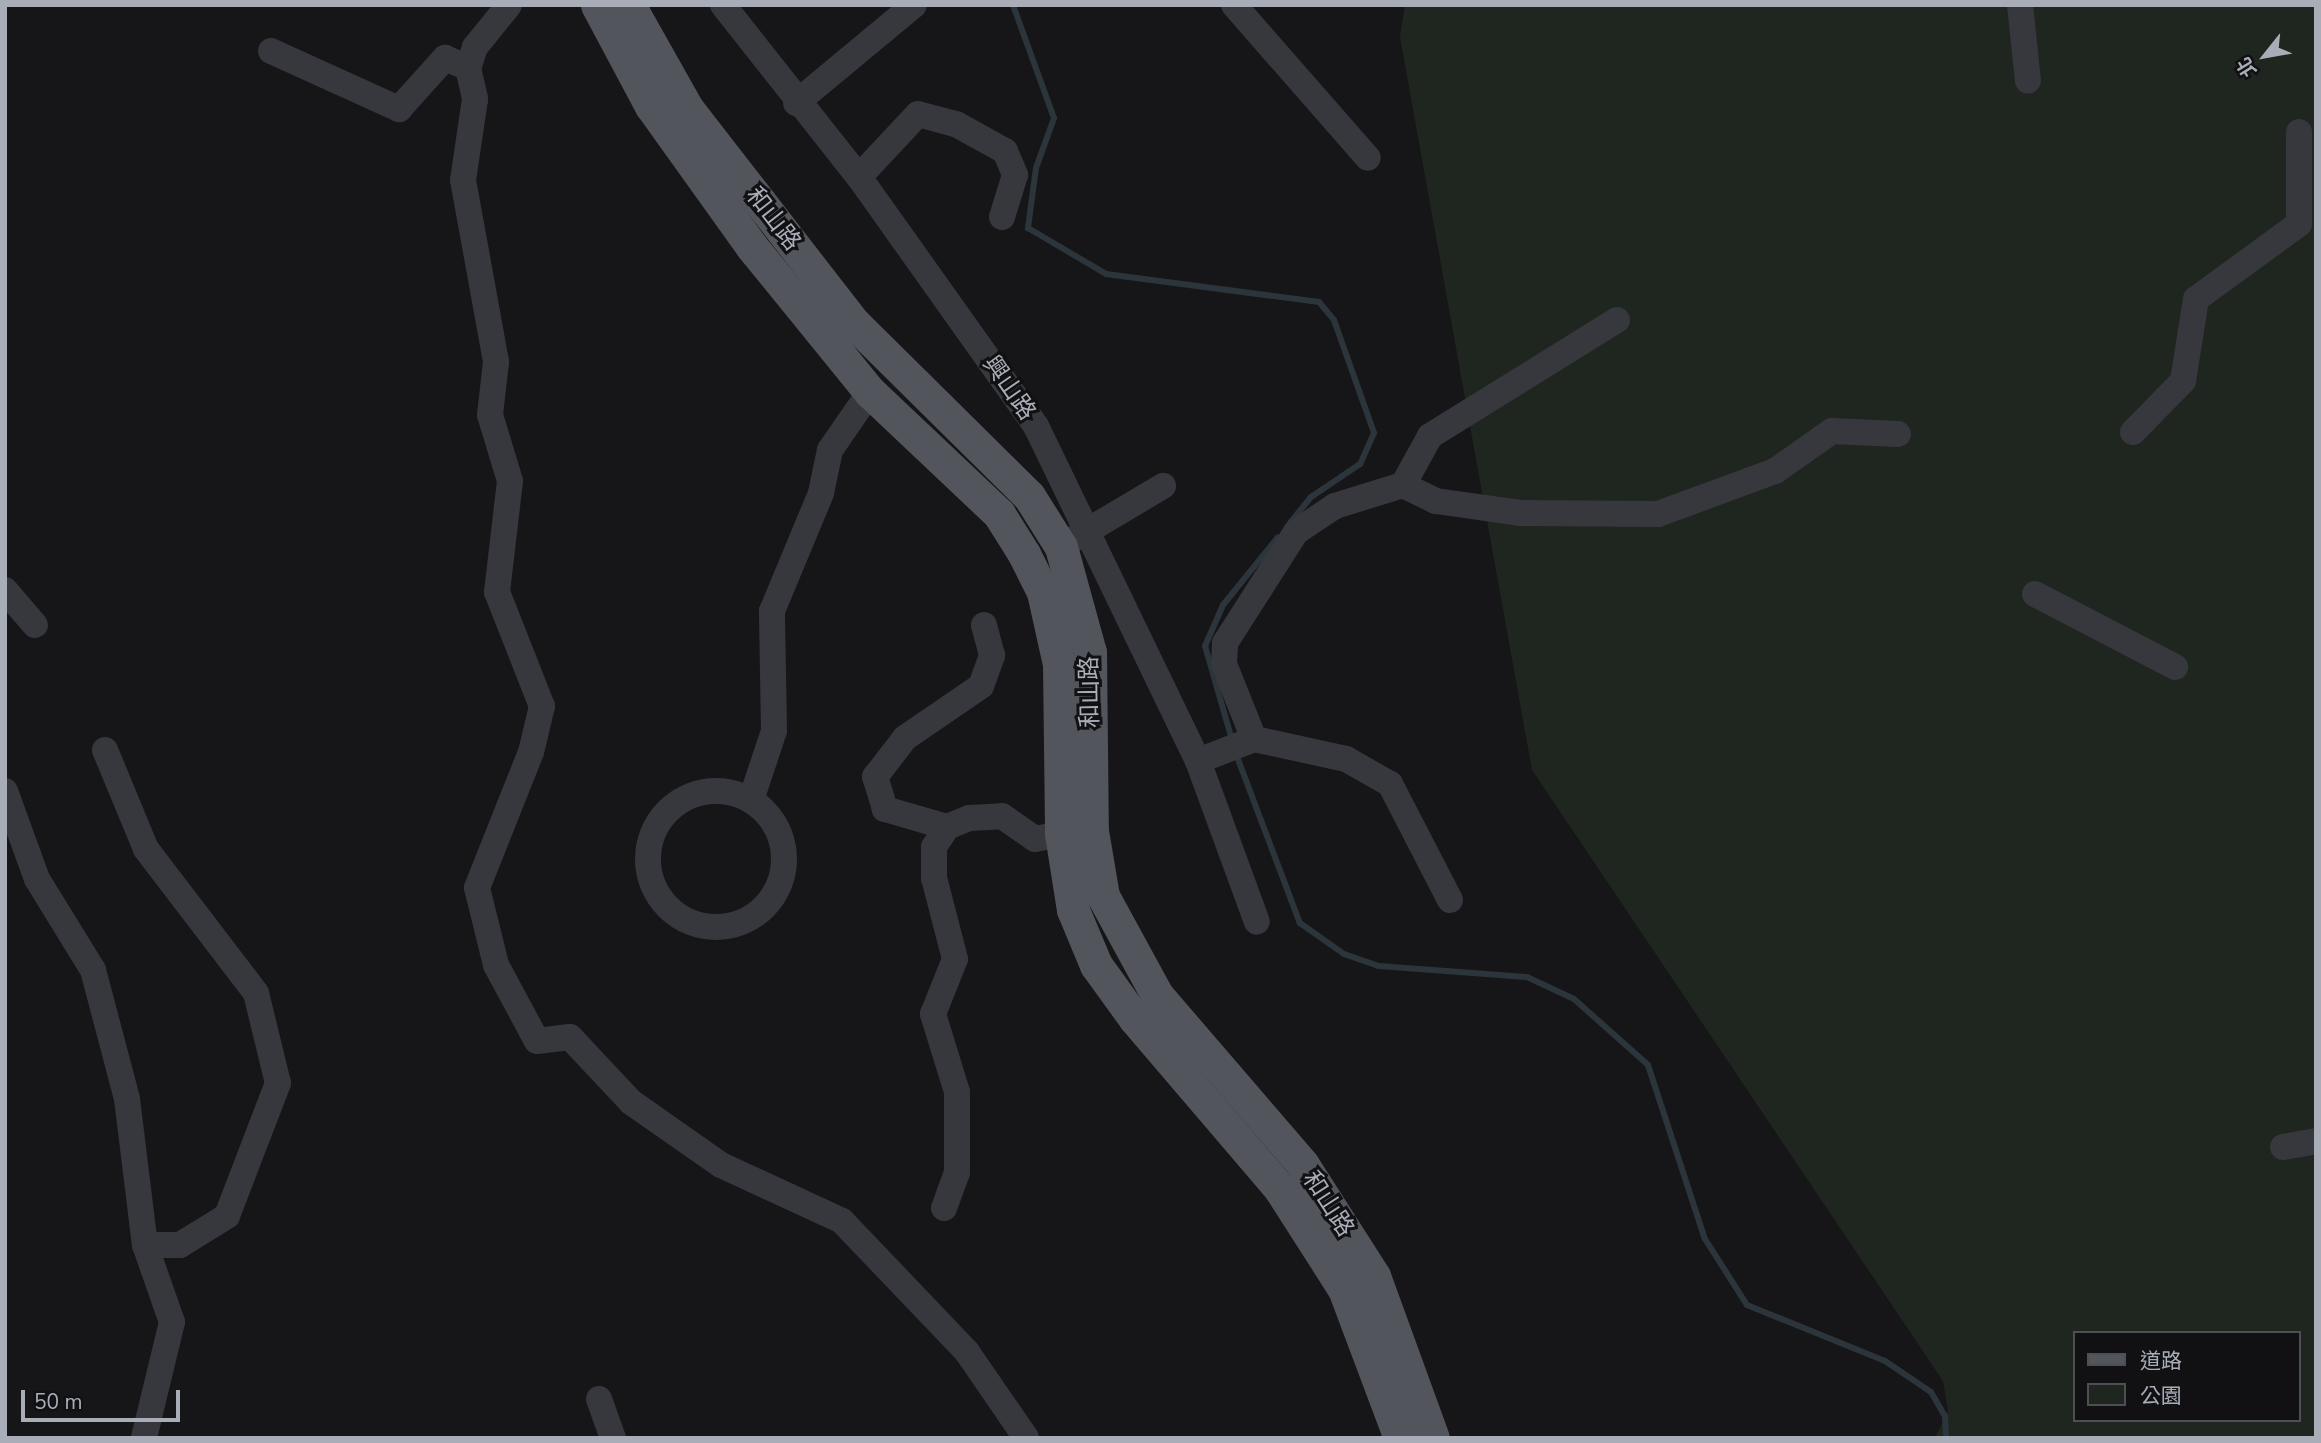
<!DOCTYPE html>
<html>
<head>
<meta charset="utf-8">
<style>
	body { margin:0 }
	#map { position:relative; width:2321px; height:1443px; overflow:hidden; background:#161618; font-family:"Nunito Sans","Noto Sans TC",sans-serif }
	div>[style] { position:absolute }
	[style*='--x'] { left:calc(var(--x)*1px); top:calc(var(--y)*1px); width:calc(var(--w)*1px); rotate:calc(var(--a)*1deg) }
	.green>* { inset:0; background:#1e261f }
	.stream>* { height:6px; margin:-3px; padding:0 3px; transform-origin:3px; border-radius:3px; background:#2c353c }
	.minor>* { height:26px; margin:-13px; padding:0 13px; transform-origin:13px; border-radius:13px; background:#37383d }
	.minor>.ring { margin:-13px; padding:0; box-sizing:content-box; background:none; border:26px solid #37383d; border-radius:50% }
	.major>* { height:33px; margin:-16.5px; padding:0 16.5px; transform-origin:16.5px; border-radius:16.5px; background:#53555c }
	span { translate:-50% -50%; white-space:nowrap; text-align:center; line-height:1.15; -webkit-text-stroke:6px #111113; paint-order:stroke }
	.street-label { font-size:24px; color:#a8adb8 }
	.frame { position:absolute; inset:0; border:7px solid #a8adb8; pointer-events:none }
	.legend { position:absolute; left:2073px; top:1331px; width:228px; height:91px; box-sizing:border-box; background:#111113; border:2px solid #4d4f55; margin:0; padding:9px 12px; list-style:none; font-size:21px; color:#a8adb8 }
	.legend li { display:flex; align-items:center; gap:14px; height:35px }
	.legend b { width:35px; border:2px solid #4d4f55 }
	.north { position:absolute; left:2230px; top:21px; width:70px; height:70px; -webkit-text-stroke:5px #111113; paint-order:stroke; rotate:239deg; font-size:19px; font-weight:700; line-height:28px; text-align:center; color:#a8adb8 }
	.north::after { content:''; display:block; margin:auto; width:24px; height:32px; background:#a8adb8; clip-path:polygon(50% 0,100% 100%,50% 72%,0 100%) }
	.scale { position:absolute; left:21px; top:1390px; width:159px; height:32px; box-sizing:border-box; border:4px solid #a8adb8; border-top:0; padding-left:9px; font-size:21px; line-height:24px; white-space:nowrap; color:#a8adb8; -webkit-text-stroke:5px #111113; paint-order:stroke }
</style>
</head>
<body>
<div id="map">
	<div class="green">
		<div style="clip-path:polygon(evenodd,1405px 5px,2316px 5px,2316px 1438px,1935px 1438px,1948px 1411px,1943px 1381px,1532px 770px,1400px 37px,1405px 5px,2074px 1333px,2298px 1333px,2298px 1420px,2074px 1420px,2074px 1333px)"></div>
	</div>
	<div class="stream">
		<div style="--x:1013;--y:5;--w:120;--a:70.1"></div>
		<div style="--x:1054;--y:118;--w:53;--a:109.8"></div>
		<div style="--x:1036;--y:168;--w:61;--a:97.6"></div>
		<div style="--x:1028;--y:228;--w:91;--a:30.5"></div>
		<div style="--x:1106;--y:274;--w:215;--a:7.5"></div>
		<div style="--x:1319;--y:302;--w:23;--a:50"></div>
		<div style="--x:1334;--y:320;--w:120;--a:70.5"></div>
		<div style="--x:1374;--y:433;--w:34;--a:114"></div>
		<div style="--x:1360;--y:464;--w:59;--a:146"></div>
		<div style="--x:1311;--y:497;--w:33;--a:129"></div>
		<div style="--x:1232;--y:740;--w:98;--a:-106"></div>
		<div style="--x:1205;--y:646;--w:45;--a:-66.3"></div>
		<div style="--x:1223;--y:605;--w:87;--a:-51"></div>
		<div style="--x:1236;--y:754;--w:181;--a:69.3"></div>
		<div style="--x:1300;--y:923;--w:54;--a:35.2"></div>
		<div style="--x:1344;--y:954;--w:37;--a:19"></div>
		<div style="--x:1379;--y:966;--w:148;--a:4.3"></div>
		<div style="--x:1527;--y:977;--w:52;--a:25.1"></div>
		<div style="--x:1574;--y:999;--w:99;--a:41.7"></div>
		<div style="--x:1648;--y:1065;--w:183;--a:71.9"></div>
		<div style="--x:1705;--y:1239;--w:78;--a:57.5"></div>
		<div style="--x:1747;--y:1305;--w:149;--a:22.1"></div>
		<div style="--x:1885;--y:1361;--w:55;--a:34"></div>
		<div style="--x:1931;--y:1392;--w:28;--a:60"></div>
		<div style="--x:1945;--y:1416;--w:22;--a:87"></div>
	</div>
	<div class="minor">
		<div style="--x:509;--y:5;--w:54;--a:129"></div>
		<div style="--x:475;--y:47;--w:22;--a:108"></div>
		<div style="--x:468;--y:68;--w:32;--a:77"></div>
		<div style="--x:475;--y:99;--w:82;--a:98.4"></div>
		<div style="--x:463;--y:180;--w:185;--a:79.7"></div>
		<div style="--x:496;--y:362;--w:53;--a:96.5"></div>
		<div style="--x:490;--y:415;--w:69;--a:73.1"></div>
		<div style="--x:510;--y:481;--w:112;--a:96.7"></div>
		<div style="--x:497;--y:592;--w:123;--a:68.5"></div>
		<div style="--x:542;--y:706;--w:47;--a:103.4"></div>
		<div style="--x:531;--y:752;--w:146;--a:111.7"></div>
		<div style="--x:477;--y:888;--w:79;--a:76.1"></div>
		<div style="--x:496;--y:965;--w:86;--a:61.7"></div>
		<div style="--x:537;--y:1041;--w:33;--a:-7"></div>
		<div style="--x:570;--y:1037;--w:89;--a:46.8"></div>
		<div style="--x:631;--y:1102;--w:110;--a:35"></div>
		<div style="--x:721;--y:1165;--w:133;--a:24.8"></div>
		<div style="--x:842;--y:1221;--w:181;--a:46.3"></div>
		<div style="--x:967;--y:1352;--w:104;--a:55.5"></div>
		<div style="--x:723;--y:5;--w:219;--a:51.7"></div>
		<div style="--x:859;--y:177;--w:305;--a:54.6"></div>
		<div style="--x:1036;--y:426;--w:372;--a:64.2"></div>
		<div style="--x:1198;--y:761;--w:60;--a:-21.4"></div>
		<div style="--x:1234;--y:5;--w:203;--a:48.8"></div>
		<div style="--x:2020;--y:5;--w:76;--a:84"></div>
		<div style="--x:271;--y:51;--w:141;--a:24.4"></div>
		<div style="--x:399;--y:109;--w:69;--a:-48"></div>
		<div style="--x:445;--y:58;--w:25;--a:23"></div>
		<div style="--x:796;--y:103;--w:153;--a:-39.7"></div>
		<div style="--x:859;--y:177;--w:86;--a:-46.9"></div>
		<div style="--x:918;--y:114;--w:39;--a:15"></div>
		<div style="--x:956;--y:124;--w:56;--a:28.9"></div>
		<div style="--x:1005;--y:151;--w:26;--a:67"></div>
		<div style="--x:1015;--y:175;--w:44;--a:107.2"></div>
		<div style="--x:2133;--y:432;--w:71;--a:-45.6"></div>
		<div style="--x:2183;--y:381;--w:83;--a:-81"></div>
		<div style="--x:2196;--y:299;--w:127;--a:-36.1"></div>
		<div style="--x:2299;--y:224;--w:92;--a:-90"></div>
		<div style="--x:1403;--y:485;--w:56;--a:-61.1"></div>
		<div style="--x:1430;--y:436;--w:220;--a:-31.8"></div>
		<div style="--x:1072;--y:540;--w:106;--a:-30.7"></div>
		<div style="--x:5;--y:590;--w:46;--a:49.4"></div>
		<div style="--x:2035;--y:594;--w:158;--a:27.5"></div>
		<div style="--x:105;--y:750;--w:107;--a:67.5"></div>
		<div style="--x:146;--y:849;--w:181;--a:52.6"></div>
		<div style="--x:256;--y:993;--w:93;--a:76.3"></div>
		<div style="--x:278;--y:1083;--w:142;--a:111"></div>
		<div style="--x:227;--y:1216;--w:55;--a:148.3"></div>
		<div style="--x:180;--y:1245;--w:35;--a:180"></div>
		<div style="--x:1198;--y:761;--w:171;--a:69.9"></div>
		<div class="ring" style="left:648px;top:791px;width:110px;height:110px"></div>
		<div style="--x:5;--y:791;--w:94;--a:70"></div>
		<div style="--x:37;--y:879;--w:107;--a:58.4"></div>
		<div style="--x:93;--y:970;--w:133;--a:75.2"></div>
		<div style="--x:127;--y:1099;--w:147;--a:83"></div>
		<div style="--x:145;--y:1245;--w:82;--a:70.7"></div>
		<div style="--x:172;--y:1322;--w:119;--a:103.6"></div>
		<div style="--x:751;--y:800;--w:73;--a:-71.6"></div>
		<div style="--x:774;--y:731;--w:120;--a:-91"></div>
		<div style="--x:772;--y:611;--w:128;--a:-67.4"></div>
		<div style="--x:821;--y:493;--w:44;--a:-78.2"></div>
		<div style="--x:830;--y:450;--w:70;--a:-55.4"></div>
		<div style="--x:947;--y:827;--w:65;--a:-163.8"></div>
		<div style="--x:885;--y:809;--w:34;--a:-107"></div>
		<div style="--x:875;--y:777;--w:49;--a:-52.4"></div>
		<div style="--x:905;--y:738;--w:92;--a:-34.4"></div>
		<div style="--x:981;--y:686;--w:33;--a:-70"></div>
		<div style="--x:992;--y:655;--w:31;--a:-105"></div>
		<div style="--x:1450;--y:900;--w:131;--a:-117.3"></div>
		<div style="--x:1390;--y:784;--w:51;--a:-150.4"></div>
		<div style="--x:1346;--y:759;--w:94;--a:-167.7"></div>
		<div style="--x:1254;--y:739;--w:81;--a:-111.8"></div>
		<div style="--x:1224;--y:664;--w:21;--a:-87"></div>
		<div style="--x:1225;--y:643;--w:132;--a:-57.4"></div>
		<div style="--x:1296;--y:532;--w:47;--a:-33.7"></div>
		<div style="--x:1335;--y:506;--w:71;--a:-17.2"></div>
		<div style="--x:1403;--y:485;--w:37;--a:26"></div>
		<div style="--x:1436;--y:501;--w:85;--a:8.1"></div>
		<div style="--x:1520;--y:513;--w:138;--a:0.4"></div>
		<div style="--x:1658;--y:514;--w:125;--a:-20.2"></div>
		<div style="--x:1775;--y:471;--w:70;--a:-35.1"></div>
		<div style="--x:1832;--y:431;--w:66;--a:2.6"></div>
		<div style="--x:2283;--y:1147;--w:34;--a:-10"></div>
		<div style="--x:944;--y:1208;--w:37;--a:-70"></div>
		<div style="--x:957;--y:1173;--w:81;--a:-90"></div>
		<div style="--x:957;--y:1092;--w:82;--a:-107.1"></div>
		<div style="--x:933;--y:1014;--w:59;--a:-68.2"></div>
		<div style="--x:955;--y:959;--w:84;--a:-104.5"></div>
		<div style="--x:934;--y:878;--w:31;--a:-90"></div>
		<div style="--x:934;--y:847;--w:24;--a:-57"></div>
		<div style="--x:947;--y:827;--w:24;--a:-22"></div>
		<div style="--x:969;--y:818;--w:33;--a:-3"></div>
		<div style="--x:1002;--y:816;--w:40;--a:34.9"></div>
		<div style="--x:1035;--y:839;--w:26;--a:-11"></div>
		<div style="--x:599;--y:1399;--w:41;--a:70.3"></div>
	</div>
	<div class="major">
		<div style="--x:597;--y:5;--w:115;--a:61.9"></div>
		<div style="--x:651;--y:106;--w:173;--a:54.4"></div>
		<div style="--x:752;--y:247;--w:187;--a:50.9"></div>
		<div style="--x:870;--y:392;--w:178;--a:43.4"></div>
		<div style="--x:999;--y:514;--w:47;--a:58"></div>
		<div style="--x:1024;--y:554;--w:42;--a:63.4"></div>
		<div style="--x:1043;--y:592;--w:74;--a:77.5"></div>
		<div style="--x:1059;--y:664;--w:170;--a:89.3"></div>
		<div style="--x:1061;--y:834;--w:77;--a:81"></div>
		<div style="--x:1073;--y:910;--w:60;--a:67.3"></div>
		<div style="--x:1096;--y:965;--w:67;--a:54.2"></div>
		<div style="--x:1135;--y:1019;--w:223;--a:49.5"></div>
		<div style="--x:1280;--y:1189;--w:119;--a:57.4"></div>
		<div style="--x:1344;--y:1289;--w:159;--a:69.4"></div>
		<div style="--x:629;--y:5;--w:118;--a:60.6"></div>
		<div style="--x:687;--y:108;--w:272;--a:52.2"></div>
		<div style="--x:854;--y:323;--w:246;--a:44.7"></div>
		<div style="--x:1029;--y:496;--w:60;--a:57.9"></div>
		<div style="--x:1061;--y:547;--w:109;--a:74.6"></div>
		<div style="--x:1090;--y:652;--w:179;--a:89.4"></div>
		<div style="--x:1092;--y:831;--w:66;--a:80.4"></div>
		<div style="--x:1103;--y:896;--w:113;--a:61.4"></div>
		<div style="--x:1157;--y:995;--w:224;--a:49.3"></div>
		<div style="--x:1303;--y:1165;--w:132;--a:57.4"></div>
		<div style="--x:1374;--y:1276;--w:172;--a:70"></div>
	</div>
	<div class="street-label">
		<span style="left:773px;top:219px;rotate:52deg">和山路</span>
		<span style="left:1009px;top:388px;rotate:55deg">興山路</span>
		<span style="left:1090px;top:692px;rotate:-91deg">和山路</span>
		<span style="left:1328px;top:1204px;rotate:57deg">和山路</span>
	</div>
	<div class="frame"></div>
	<ul class="legend">
	<li><b style="height:9px;background:#53555c"></b>道路</li>
	<li><b style="height:19px;background:#1e261f"></b>公園</li>
	</ul>
	<div class="north">北</div>
	<div class="scale">50 m</div>
</div>
</body>
</html>
